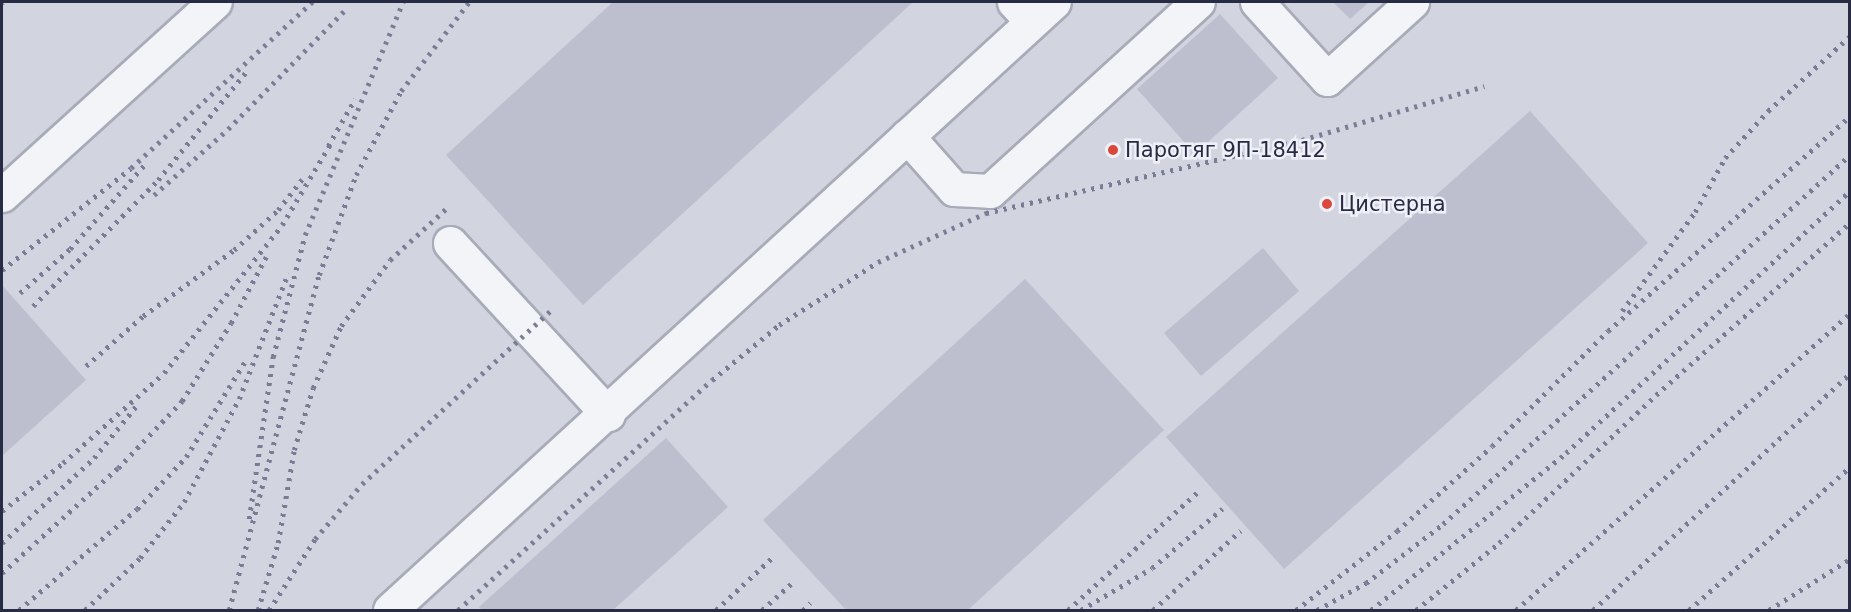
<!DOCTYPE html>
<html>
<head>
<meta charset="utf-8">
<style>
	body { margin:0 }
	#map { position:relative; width:1851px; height:612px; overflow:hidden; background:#e0e2ea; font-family:"DejaVu Sans",sans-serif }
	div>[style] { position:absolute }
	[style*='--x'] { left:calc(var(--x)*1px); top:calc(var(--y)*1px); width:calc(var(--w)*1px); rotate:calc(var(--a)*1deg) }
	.built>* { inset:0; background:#d2d4e0 }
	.building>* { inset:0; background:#bdbfce }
	.roads { filter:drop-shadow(2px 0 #a8abb8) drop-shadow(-2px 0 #a8abb8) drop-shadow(0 2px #a8abb8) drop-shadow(0 -2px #a8abb8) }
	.minor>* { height:33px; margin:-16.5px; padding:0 16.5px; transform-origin:16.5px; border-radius:16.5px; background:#f3f4f8 }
	.rail>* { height:4.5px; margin-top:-2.25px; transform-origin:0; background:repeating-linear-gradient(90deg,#787c95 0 3px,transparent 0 9px) }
	.dots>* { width:16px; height:16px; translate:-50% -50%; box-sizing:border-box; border:3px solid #f0f1f8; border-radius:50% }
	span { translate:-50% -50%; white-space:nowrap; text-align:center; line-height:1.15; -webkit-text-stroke:5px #f0f1f8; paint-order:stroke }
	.poi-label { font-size:21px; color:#272b43 }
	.left { translate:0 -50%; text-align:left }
	.frame { position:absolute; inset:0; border:3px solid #272b43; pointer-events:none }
</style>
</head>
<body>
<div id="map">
	<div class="built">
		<div style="clip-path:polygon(2px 2px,1849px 2px,1849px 610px,2px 610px)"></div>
	</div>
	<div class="building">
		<div style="clip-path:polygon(613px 2px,913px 2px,583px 305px,446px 155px)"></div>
		<div style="clip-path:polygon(1333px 2px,1369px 2px,1350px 19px)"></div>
		<div style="clip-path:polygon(1220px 14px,1278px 78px,1195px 154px,1137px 89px)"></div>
		<div style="clip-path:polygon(1530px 111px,1648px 243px,1284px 569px,1166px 437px)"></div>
		<div style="clip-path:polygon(1263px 248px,1299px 291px,1201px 376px,1164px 333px)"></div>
		<div style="clip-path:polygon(1025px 279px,1164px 430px,968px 610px,846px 610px,763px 520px)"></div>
		<div style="clip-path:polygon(2px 285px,86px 380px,2px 456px)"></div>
		<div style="clip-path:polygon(666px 438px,728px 507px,613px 610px,482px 610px,479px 607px)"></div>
	</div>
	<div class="roads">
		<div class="minor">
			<div style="--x:1014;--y:2;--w:26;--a:47"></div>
			<div style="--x:1257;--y:2;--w:104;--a:47.7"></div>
			<div style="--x:1327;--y:79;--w:115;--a:-42.2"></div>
			<div style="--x:907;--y:136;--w:71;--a:48.4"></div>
			<div style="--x:954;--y:189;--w:36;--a:3"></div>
			<div style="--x:990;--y:191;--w:281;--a:-42.3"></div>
			<div style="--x:2;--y:195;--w:287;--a:-42.2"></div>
			<div style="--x:450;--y:243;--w:233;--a:47.3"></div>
			<div style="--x:390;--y:610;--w:900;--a:-42.48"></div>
		</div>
	</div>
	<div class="rail">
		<div style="--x:2;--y:3;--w:1;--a:-45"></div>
		<div style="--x:328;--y:146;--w:54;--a:-60.1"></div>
		<div style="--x:154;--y:195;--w:99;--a:-41.7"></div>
		<div style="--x:228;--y:129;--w:170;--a:-45.5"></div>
		<div style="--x:2;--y:270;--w:164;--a:-38.3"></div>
		<div style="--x:131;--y:168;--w:246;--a:-42.5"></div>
		<div style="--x:20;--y:293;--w:67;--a:-41.3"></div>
		<div style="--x:70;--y:249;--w:115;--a:-48.5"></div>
		<div style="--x:33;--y:306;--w:177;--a:-45.2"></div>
		<div style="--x:158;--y:180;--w:139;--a:-50.8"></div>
		<div style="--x:1622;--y:311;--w:123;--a:-53.6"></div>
		<div style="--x:1695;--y:212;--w:62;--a:-60.9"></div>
		<div style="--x:1725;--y:158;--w:64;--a:-47.5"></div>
		<div style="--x:1768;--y:111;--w:111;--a:-42.4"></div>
		<div style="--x:86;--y:366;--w:76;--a:-41.3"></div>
		<div style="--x:143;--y:316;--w:112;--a:-36"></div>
		<div style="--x:234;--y:250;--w:59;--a:-42.3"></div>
		<div style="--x:278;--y:210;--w:39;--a:-52"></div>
		<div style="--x:2;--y:511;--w:78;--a:-38.2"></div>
		<div style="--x:63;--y:463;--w:135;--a:-41.7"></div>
		<div style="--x:164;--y:373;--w:189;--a:-51.4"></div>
		<div style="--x:282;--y:225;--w:98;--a:-59.2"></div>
		<div style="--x:249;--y:519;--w:164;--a:-81.6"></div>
		<div style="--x:273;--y:357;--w:126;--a:-75.3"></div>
		<div style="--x:305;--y:235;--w:253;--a:-67.2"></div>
		<div style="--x:2;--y:543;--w:125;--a:-42.7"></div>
		<div style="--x:94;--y:458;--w:68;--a:-50.9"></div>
		<div style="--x:2;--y:573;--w:156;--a:-42.2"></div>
		<div style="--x:118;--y:468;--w:93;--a:-46.3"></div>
		<div style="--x:182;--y:401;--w:92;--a:-57.9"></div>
		<div style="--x:231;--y:323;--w:75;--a:-62.1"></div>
		<div style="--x:19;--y:610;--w:155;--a:-40.6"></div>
		<div style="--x:137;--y:509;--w:71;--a:-46.7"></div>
		<div style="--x:186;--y:457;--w:114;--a:-58.3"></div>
		<div style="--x:85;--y:610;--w:76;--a:-43.4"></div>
		<div style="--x:140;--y:558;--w:71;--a:-51.8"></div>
		<div style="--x:184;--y:502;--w:117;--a:-61.9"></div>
		<div style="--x:239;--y:399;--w:135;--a:-68.7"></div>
		<div style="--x:229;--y:610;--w:347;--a:-75"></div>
		<div style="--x:319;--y:275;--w:107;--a:-69.7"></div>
		<div style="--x:356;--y:175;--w:95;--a:-61.8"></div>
		<div style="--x:401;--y:91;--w:112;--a:-52.6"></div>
		<div style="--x:258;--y:610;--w:70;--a:-73.4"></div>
		<div style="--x:278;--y:543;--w:94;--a:-80.2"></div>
		<div style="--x:294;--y:450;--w:65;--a:-73"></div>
		<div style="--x:313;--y:388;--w:68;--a:-65.7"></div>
		<div style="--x:341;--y:326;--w:82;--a:-53.4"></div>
		<div style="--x:390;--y:260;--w:79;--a:-42.4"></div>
		<div style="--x:269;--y:610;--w:85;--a:-57.1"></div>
		<div style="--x:315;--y:539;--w:72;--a:-49.5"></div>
		<div style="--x:362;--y:484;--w:255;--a:-42.6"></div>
		<div style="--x:458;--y:610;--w:343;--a:-42.2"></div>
		<div style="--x:712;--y:380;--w:87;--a:-39.4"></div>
		<div style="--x:779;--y:325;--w:117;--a:-32.5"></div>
		<div style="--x:878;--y:262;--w:119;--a:-24.4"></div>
		<div style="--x:986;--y:213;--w:324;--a:-13"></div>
		<div style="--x:1302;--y:140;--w:190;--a:-16.5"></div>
		<div style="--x:716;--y:610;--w:79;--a:-43"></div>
		<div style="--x:762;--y:610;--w:42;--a:-42.1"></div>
		<div style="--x:803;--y:610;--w:10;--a:-45"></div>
		<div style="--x:1068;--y:610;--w:178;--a:-42.3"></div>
		<div style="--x:1081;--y:610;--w:82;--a:-30.6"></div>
		<div style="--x:1152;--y:568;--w:92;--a:-40.1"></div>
		<div style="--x:1153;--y:610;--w:118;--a:-42.2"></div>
		<div style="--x:1296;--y:610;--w:128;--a:-38"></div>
		<div style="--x:1397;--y:531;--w:127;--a:-41.8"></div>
		<div style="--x:1492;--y:446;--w:163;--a:-44.8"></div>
		<div style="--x:1608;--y:331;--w:324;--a:-41.6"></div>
		<div style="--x:1317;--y:610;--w:56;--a:-28.9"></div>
		<div style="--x:1366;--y:583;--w:97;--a:-37.5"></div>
		<div style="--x:1443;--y:524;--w:549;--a:-42.2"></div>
		<div style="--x:1371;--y:610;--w:250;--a:-38.8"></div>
		<div style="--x:1566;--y:453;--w:386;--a:-42.7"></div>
		<div style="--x:1416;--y:610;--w:107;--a:-38.9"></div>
		<div style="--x:1499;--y:543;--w:216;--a:-43.3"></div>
		<div style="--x:1656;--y:395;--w:259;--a:-41.6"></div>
		<div style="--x:1516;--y:610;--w:447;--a:-41.6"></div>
		<div style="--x:1593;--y:610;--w:349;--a:-42.6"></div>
		<div style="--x:1689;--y:610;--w:215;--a:-41.6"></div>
		<div style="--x:1769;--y:610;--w:96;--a:-32.2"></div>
	</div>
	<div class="dots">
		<div style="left:1113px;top:150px;background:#da483b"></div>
		<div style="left:1327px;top:204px;background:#da483b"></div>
	</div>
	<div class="poi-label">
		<span class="left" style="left:1125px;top:150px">Паротяг 9П-18412</span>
		<span class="left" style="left:1339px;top:204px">Цистерна</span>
	</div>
	<div class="frame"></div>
</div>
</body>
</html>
